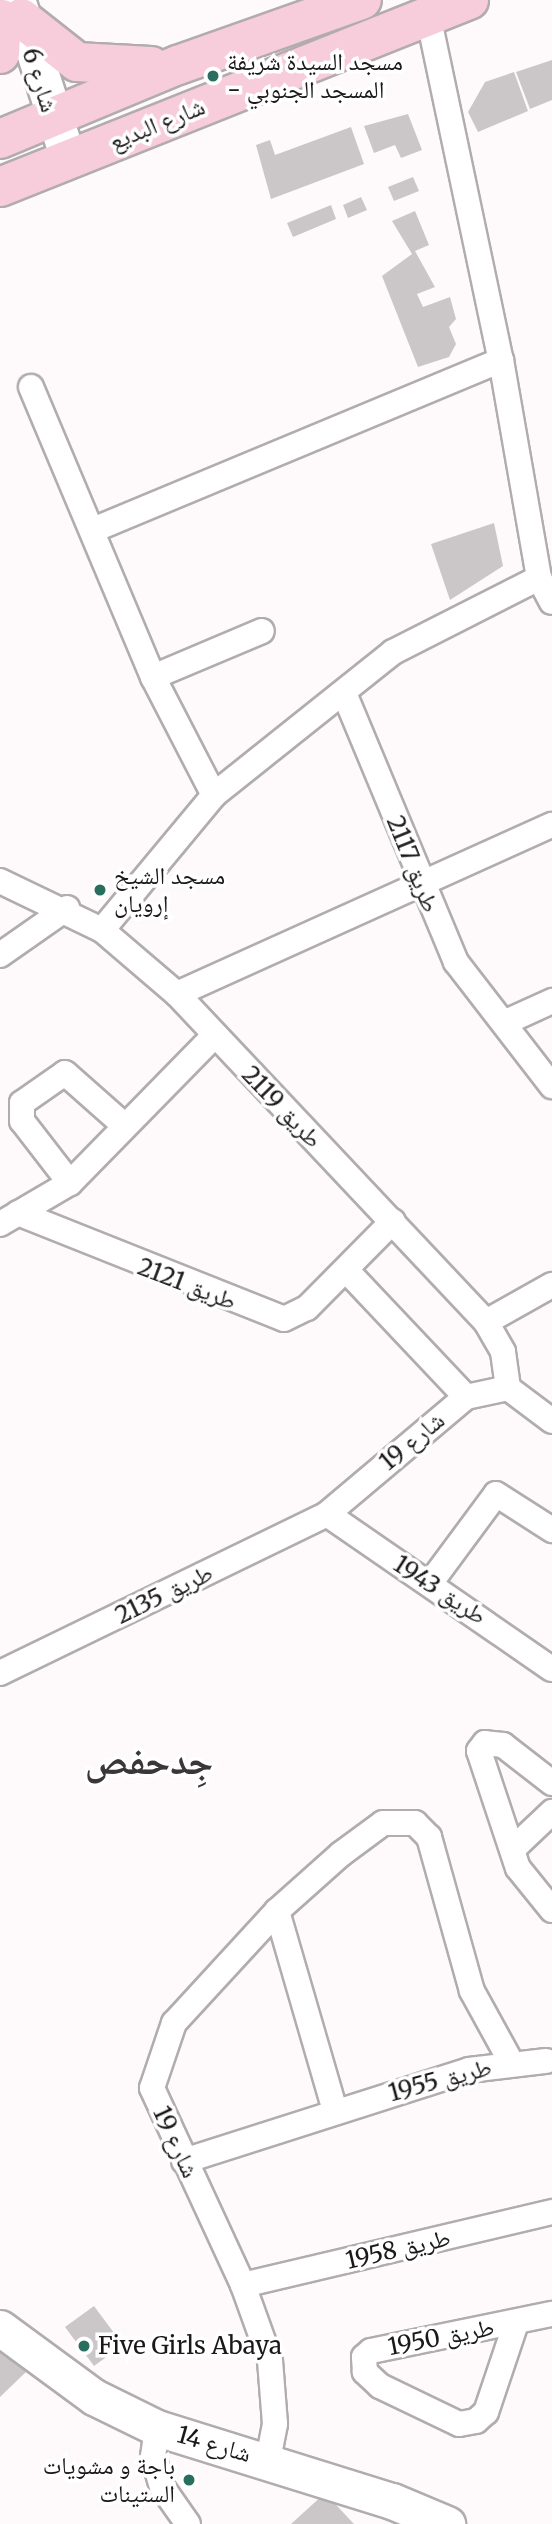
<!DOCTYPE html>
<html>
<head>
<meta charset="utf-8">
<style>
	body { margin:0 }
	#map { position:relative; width:552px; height:2524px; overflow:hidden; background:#fefafb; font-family:Merriweather,"Noto Naskh Arabic",serif }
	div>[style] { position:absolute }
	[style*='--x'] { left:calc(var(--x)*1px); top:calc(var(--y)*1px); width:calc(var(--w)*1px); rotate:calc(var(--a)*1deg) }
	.building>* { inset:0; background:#cbc6c7 }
	.roads { filter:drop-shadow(2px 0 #b2acae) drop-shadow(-2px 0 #b2acae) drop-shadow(0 2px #b2acae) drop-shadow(0 -2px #b2acae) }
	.street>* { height:24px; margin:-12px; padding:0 12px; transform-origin:12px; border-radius:12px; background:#fff }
	.secondary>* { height:35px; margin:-17.5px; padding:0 17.5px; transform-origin:17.5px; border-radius:17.5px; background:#fff }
	.primary>* { height:38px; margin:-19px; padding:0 19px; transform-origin:19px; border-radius:19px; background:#f7cddb }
	.dots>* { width:19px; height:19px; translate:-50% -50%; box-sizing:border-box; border:4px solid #fff; border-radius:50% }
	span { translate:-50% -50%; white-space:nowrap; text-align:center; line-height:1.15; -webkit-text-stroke:7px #fff; paint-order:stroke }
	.poi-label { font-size:24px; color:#1a1818 }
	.left { translate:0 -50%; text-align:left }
	.right { translate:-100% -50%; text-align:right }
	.street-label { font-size:24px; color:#1a1818 }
	.town-label { font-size:38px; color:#3b3738; font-weight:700 }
</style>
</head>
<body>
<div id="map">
	<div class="building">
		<div style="clip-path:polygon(552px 60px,552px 100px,530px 109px,516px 72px)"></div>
		<div style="clip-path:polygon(514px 72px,528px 111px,478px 132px,468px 112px,485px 82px)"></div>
		<div style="clip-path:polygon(408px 114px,422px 150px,401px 158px,395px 145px,374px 153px,364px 126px)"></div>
		<div style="clip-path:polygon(351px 127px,364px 164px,271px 199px,256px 145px,270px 140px,275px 155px)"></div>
		<div style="clip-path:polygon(413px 177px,419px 191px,394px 201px,388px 187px)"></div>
		<div style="clip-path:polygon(361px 197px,367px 210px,348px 218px,343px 205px)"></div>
		<div style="clip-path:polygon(331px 205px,336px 219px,293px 237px,287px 223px)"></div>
		<div style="clip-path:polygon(415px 211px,429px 245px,415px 251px,435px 287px,417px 294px,423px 307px,450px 297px,456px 319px,449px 327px,456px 344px,449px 357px,418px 367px,382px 276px,412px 254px,392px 221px)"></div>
		<div style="clip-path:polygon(494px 523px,503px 566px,450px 600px,431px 544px)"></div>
		<div style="clip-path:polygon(94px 2306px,123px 2345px,94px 2366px,65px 2327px)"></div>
		<div style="clip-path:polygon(0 2346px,26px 2372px,0 2397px)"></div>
		<div style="clip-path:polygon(325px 2493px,354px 2524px,291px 2524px)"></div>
	</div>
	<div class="roads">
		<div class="street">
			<div style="--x:428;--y:15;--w:353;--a:78.1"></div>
			<div style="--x:501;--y:360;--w:221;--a:80.1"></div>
			<div style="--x:539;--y:578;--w:27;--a:62"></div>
			<div style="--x:31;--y:387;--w:315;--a:67.2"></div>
			<div style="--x:153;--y:677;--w:133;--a:62.7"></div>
			<div style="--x:93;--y:530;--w:442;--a:-22.6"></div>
			<div style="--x:153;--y:677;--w:118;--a:-22.9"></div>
			<div style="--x:344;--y:693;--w:291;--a:67.4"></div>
			<div style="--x:456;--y:962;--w:157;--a:52.3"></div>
			<div style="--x:0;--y:881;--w:113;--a:25.7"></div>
			<div style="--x:102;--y:930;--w:99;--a:40.5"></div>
			<div style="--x:177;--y:994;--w:451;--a:46.7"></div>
			<div style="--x:486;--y:1322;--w:34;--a:60"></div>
			<div style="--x:503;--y:1352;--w:36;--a:82"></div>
			<div style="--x:102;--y:930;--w:175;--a:-50.3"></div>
			<div style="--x:214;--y:795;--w:229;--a:-38.6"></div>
			<div style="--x:393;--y:652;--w:164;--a:-26.9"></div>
			<div style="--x:0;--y:955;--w:82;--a:-35"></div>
			<div style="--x:177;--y:994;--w:411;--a:-24.3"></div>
			<div style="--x:506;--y:1022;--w:51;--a:-24.5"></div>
			<div style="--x:70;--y:1183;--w:78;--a:-127.7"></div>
			<div style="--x:22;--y:1121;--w:18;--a:-90"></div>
			<div style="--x:22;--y:1103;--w:52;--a:-34.9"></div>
			<div style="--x:65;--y:1073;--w:80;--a:41.5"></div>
			<div style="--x:18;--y:1213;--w:286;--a:21.7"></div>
			<div style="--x:284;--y:1319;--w:25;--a:-26"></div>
			<div style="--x:307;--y:1308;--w:122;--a:-45.3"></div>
			<div style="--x:0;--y:1224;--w:81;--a:-30.4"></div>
			<div style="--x:70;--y:1183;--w:206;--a:-45.6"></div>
			<div style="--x:347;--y:1271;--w:173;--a:46.6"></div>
			<div style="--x:486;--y:1322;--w:76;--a:-29.3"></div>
			<div style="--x:508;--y:1388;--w:55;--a:36.9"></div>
			<div style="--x:327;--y:1514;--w:273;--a:34.6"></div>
			<div style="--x:431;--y:1582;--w:109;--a:-53.5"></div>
			<div style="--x:496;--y:1494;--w:67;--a:32.7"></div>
			<div style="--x:0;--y:1673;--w:364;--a:-25.9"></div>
			<div style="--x:327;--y:1514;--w:182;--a:-40.1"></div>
			<div style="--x:466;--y:1397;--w:43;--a:-12.1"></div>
			<div style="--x:552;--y:1783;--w:62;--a:-142.2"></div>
			<div style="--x:503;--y:1745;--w:18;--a:-174"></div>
			<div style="--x:485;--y:1743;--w:10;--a:127"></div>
			<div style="--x:479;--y:1751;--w:123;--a:71.6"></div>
			<div style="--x:518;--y:1868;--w:54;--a:51"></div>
			<div style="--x:516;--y:1846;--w:50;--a:-43.4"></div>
			<div style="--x:277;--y:1911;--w:207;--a:73.8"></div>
			<div style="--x:184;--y:2161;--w:299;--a:-17.7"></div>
			<div style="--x:469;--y:2070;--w:78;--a:-6.7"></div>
			<div style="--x:243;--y:2285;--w:318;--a:-13.3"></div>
			<div style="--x:516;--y:2323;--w:94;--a:108.6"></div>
			<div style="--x:486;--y:2412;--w:13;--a:138"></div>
			<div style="--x:476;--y:2421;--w:17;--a:170"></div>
			<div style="--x:459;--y:2424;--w:88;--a:-154.3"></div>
			<div style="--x:380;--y:2386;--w:21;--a:-137"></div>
			<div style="--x:365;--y:2372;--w:15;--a:-94"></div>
			<div style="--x:364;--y:2357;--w:9;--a:-41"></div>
			<div style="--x:371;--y:2351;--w:185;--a:-11.6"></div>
			<div style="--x:157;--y:2428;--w:28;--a:98"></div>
			<div style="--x:153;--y:2456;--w:32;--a:74"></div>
			<div style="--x:162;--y:2487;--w:45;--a:54.9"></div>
			<div style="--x:268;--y:2460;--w:37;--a:-79"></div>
			<div style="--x:275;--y:2424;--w:64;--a:-94.5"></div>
			<div style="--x:270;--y:2360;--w:80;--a:-109.8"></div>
			<div style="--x:243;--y:2285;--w:217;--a:-114.8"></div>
			<div style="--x:152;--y:2088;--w:69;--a:-71.3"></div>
			<div style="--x:174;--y:2023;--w:152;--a:-47.4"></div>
			<div style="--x:277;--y:1911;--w:86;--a:-41.7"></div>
			<div style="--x:341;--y:1854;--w:52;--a:-36.4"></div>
			<div style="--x:383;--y:1823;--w:32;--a:0"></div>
			<div style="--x:415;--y:1823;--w:20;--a:45"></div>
			<div style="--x:429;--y:1837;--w:160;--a:74.4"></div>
			<div style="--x:472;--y:1991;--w:81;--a:61.2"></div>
		</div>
		<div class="secondary">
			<div style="--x:18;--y:2;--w:165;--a:72.3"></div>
			<div style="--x:0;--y:2328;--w:117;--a:36.3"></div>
			<div style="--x:94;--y:2397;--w:70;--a:26.2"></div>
			<div style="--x:157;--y:2428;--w:246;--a:17.3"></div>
			<div style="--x:392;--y:2501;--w:60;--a:22.7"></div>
		</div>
		<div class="primary">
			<div style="--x:21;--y:18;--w:71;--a:38.2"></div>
			<div style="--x:77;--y:62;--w:74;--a:3.1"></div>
			<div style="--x:0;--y:54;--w:35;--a:-87"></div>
			<div style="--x:0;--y:139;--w:193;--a:-22.6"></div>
			<div style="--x:178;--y:65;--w:195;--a:-19.5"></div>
			<div style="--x:0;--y:187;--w:505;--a:-21.74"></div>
		</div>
	</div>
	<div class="dots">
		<div style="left:213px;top:76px;background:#2a6e5f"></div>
		<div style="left:100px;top:890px;background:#2a6e5f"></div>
		<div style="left:84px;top:2346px;background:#2a6e5f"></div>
		<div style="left:189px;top:2480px;background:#2a6e5f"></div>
	</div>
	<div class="poi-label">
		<span class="left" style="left:227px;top:76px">مسجد السيدة شريفة<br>- المسجد الجنوبي</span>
		<span class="left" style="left:114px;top:890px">مسجد الشيخ<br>إرويان</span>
		<span class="left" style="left:98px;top:2346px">Five Girls Abaya</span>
		<span class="right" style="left:175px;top:2480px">باجة و مشويات<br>الستينات</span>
	</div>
	<div class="street-label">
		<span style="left:40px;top:80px;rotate:72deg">شارع 6</span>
		<span style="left:157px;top:124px;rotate:-22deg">شارع البديع</span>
		<span style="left:413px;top:864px;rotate:68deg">طريق 2117</span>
		<span style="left:282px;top:1107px;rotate:46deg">طريق 2119</span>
		<span style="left:187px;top:1284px;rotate:21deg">طريق 2121</span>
		<span style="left:412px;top:1441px;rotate:-40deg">شارع 19</span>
		<span style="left:440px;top:1590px;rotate:33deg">طريق 1943</span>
		<span style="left:164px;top:1594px;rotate:-26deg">طريق 2135</span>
		<span style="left:440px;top:2080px;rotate:-15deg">طريق 1955</span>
		<span style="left:176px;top:2142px;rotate:65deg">شارع 19</span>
		<span style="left:398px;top:2249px;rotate:-13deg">طريق 1958</span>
		<span style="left:441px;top:2337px;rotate:-11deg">طريق 1950</span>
		<span style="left:214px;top:2444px;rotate:16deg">شارع 14</span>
	</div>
	<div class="town-label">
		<span style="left:149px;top:1761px">جِدحفص</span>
	</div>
</div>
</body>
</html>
